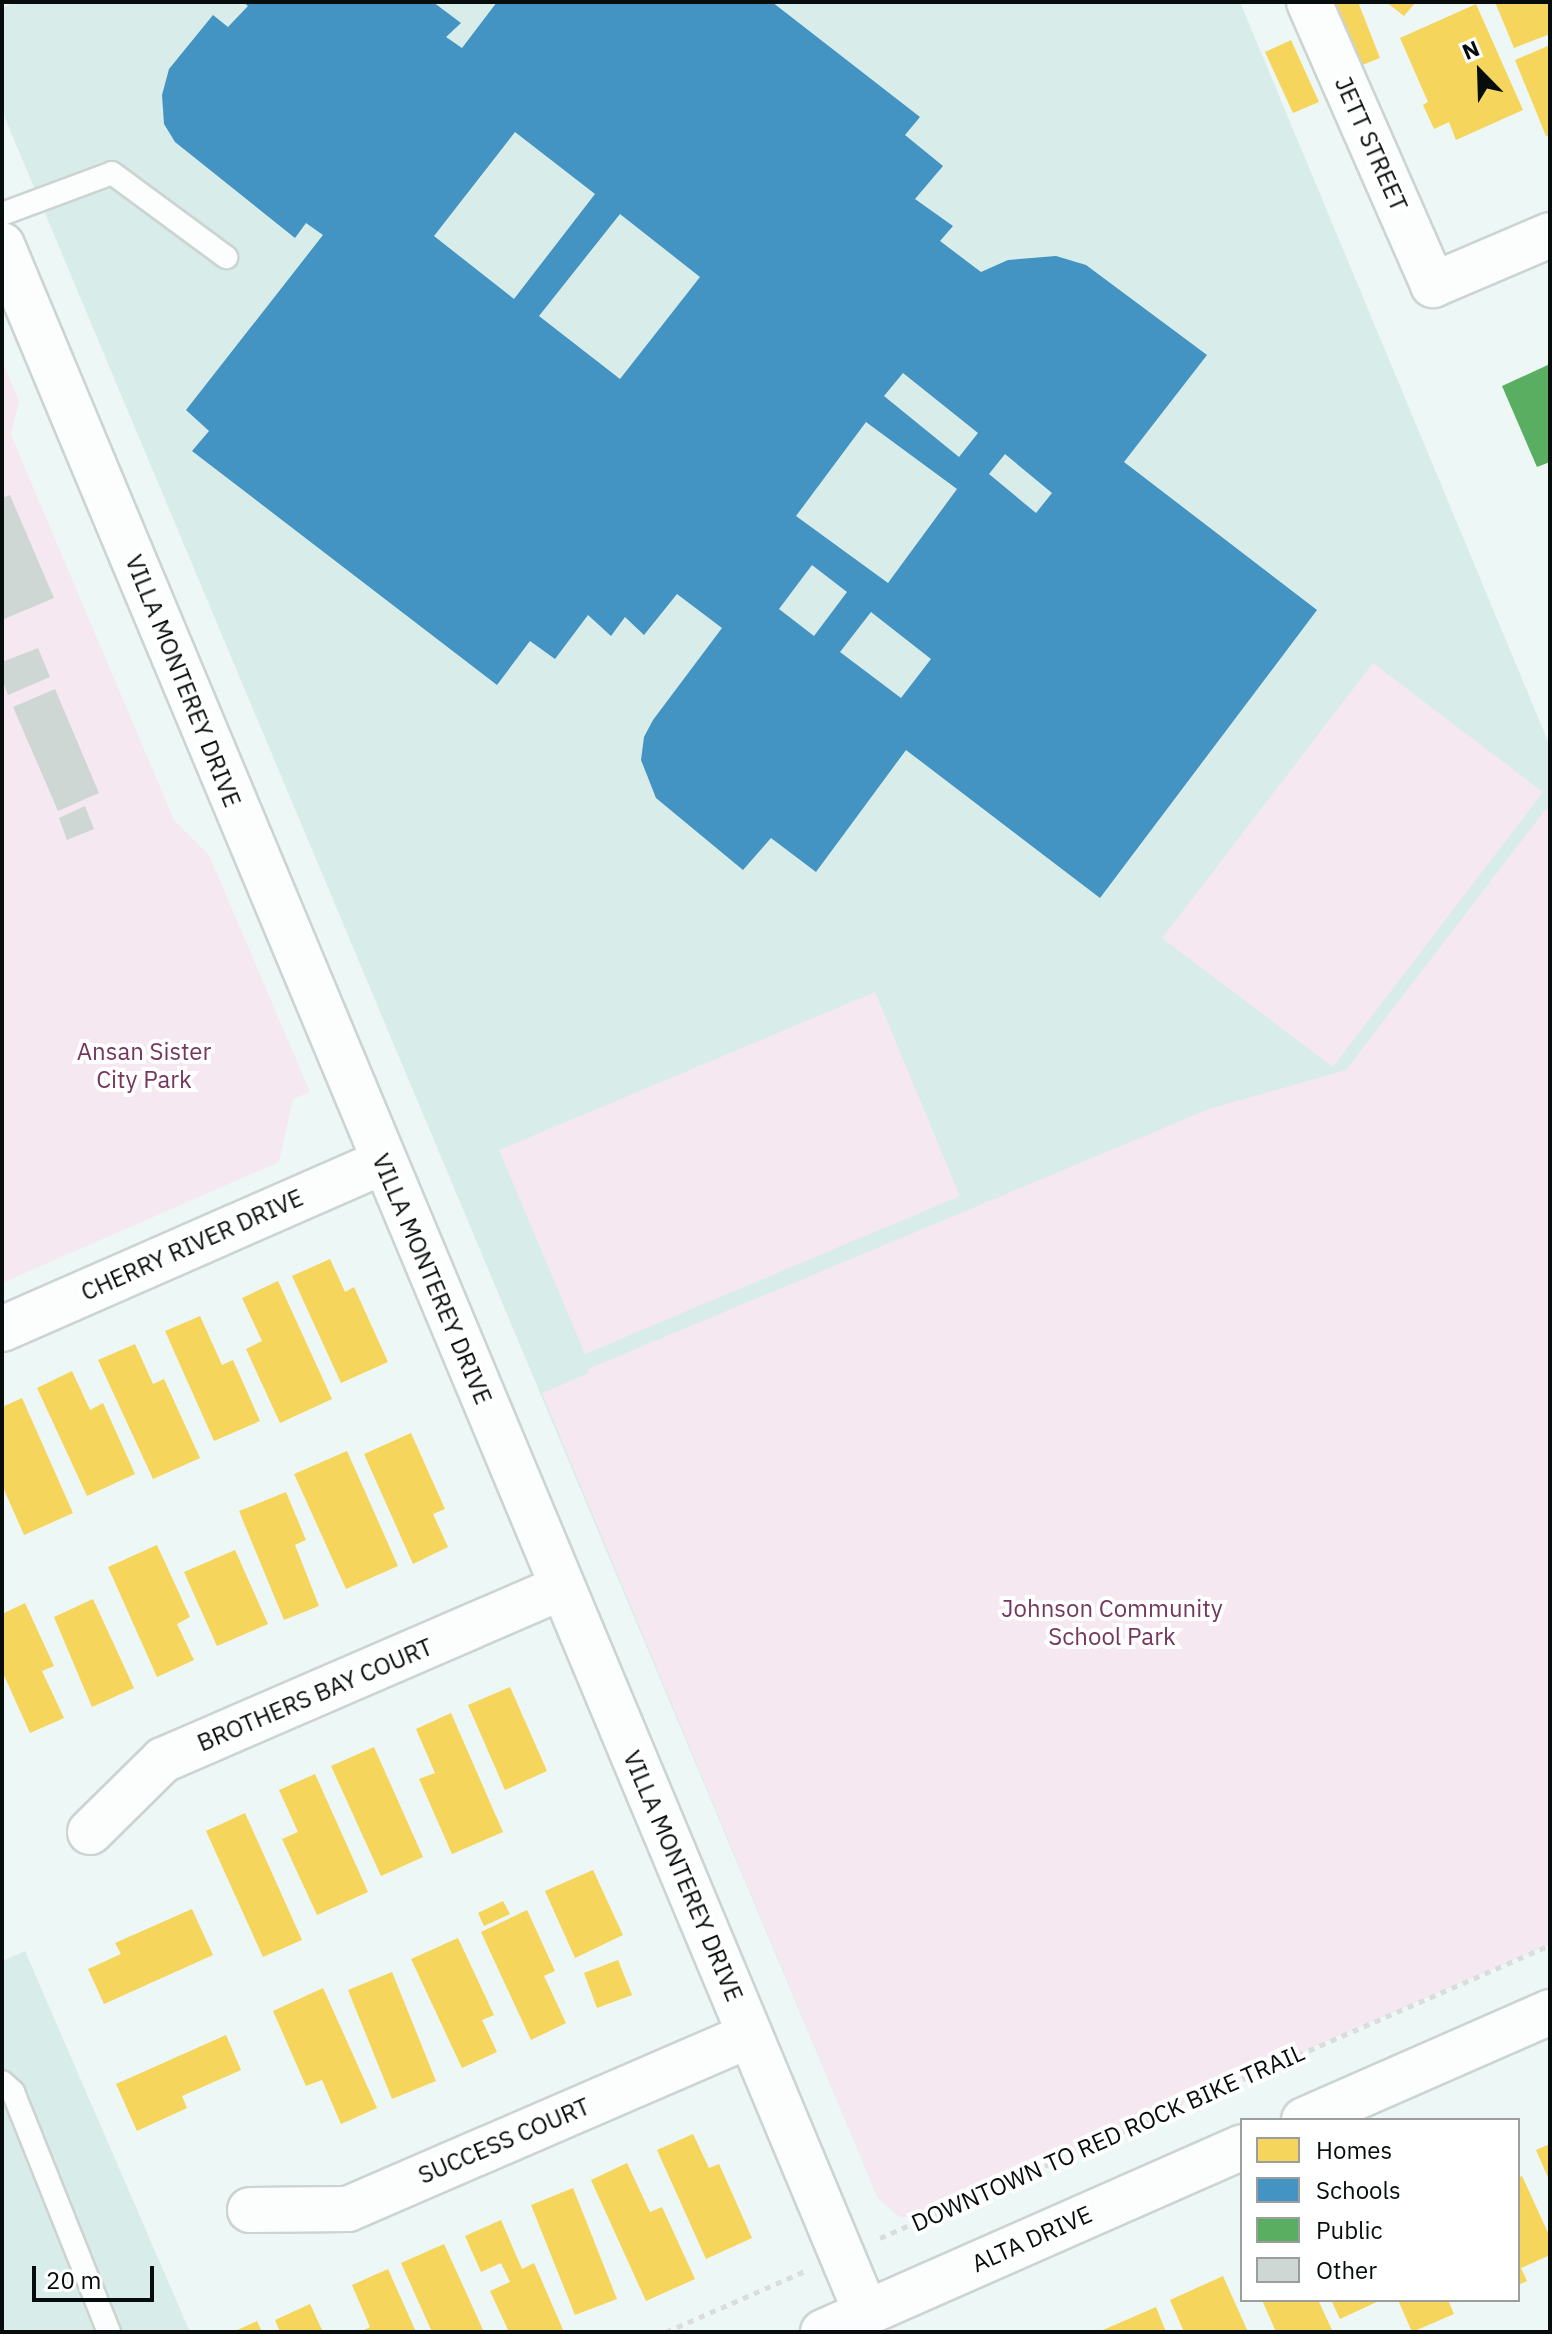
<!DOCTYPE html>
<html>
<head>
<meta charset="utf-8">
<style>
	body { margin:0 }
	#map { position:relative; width:1552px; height:2334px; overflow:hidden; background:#edf7f5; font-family:"IBM Plex Sans",sans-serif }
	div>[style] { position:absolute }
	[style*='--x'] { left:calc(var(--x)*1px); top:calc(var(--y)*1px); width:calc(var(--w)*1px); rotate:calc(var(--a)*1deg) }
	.built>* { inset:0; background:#d8ece9 }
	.green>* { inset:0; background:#f5e8f1 }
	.homes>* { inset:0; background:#f6d55c }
	.schools>* { inset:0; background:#4393c3 }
	.public>* { inset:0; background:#5aae61 }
	.building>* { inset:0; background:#cfd7d5 }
	.path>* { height:5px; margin-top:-2.5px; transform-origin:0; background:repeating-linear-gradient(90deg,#d9dddc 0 6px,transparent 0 12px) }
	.roads { filter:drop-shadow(2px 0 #ccd4d2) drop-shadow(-2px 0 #ccd4d2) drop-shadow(0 2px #ccd4d2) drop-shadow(0 -2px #ccd4d2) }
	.lane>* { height:22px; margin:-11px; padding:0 11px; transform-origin:11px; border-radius:11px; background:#fcfefe }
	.street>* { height:44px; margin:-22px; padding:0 22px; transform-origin:22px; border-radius:22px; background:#fcfefe }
	.secondary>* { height:44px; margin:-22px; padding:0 22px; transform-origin:22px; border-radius:22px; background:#fcfefe }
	span { translate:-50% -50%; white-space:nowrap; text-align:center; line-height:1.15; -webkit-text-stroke:8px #fff; paint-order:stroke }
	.street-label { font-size:24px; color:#070d0c }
	.park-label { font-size:24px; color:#75375d }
	.frame { position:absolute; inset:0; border:4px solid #070d0c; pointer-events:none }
	.legend { position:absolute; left:1240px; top:2118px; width:280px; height:184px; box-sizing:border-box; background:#fff; border:2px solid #9c9e9e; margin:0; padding:10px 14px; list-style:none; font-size:24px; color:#070d0c }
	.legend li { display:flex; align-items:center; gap:16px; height:40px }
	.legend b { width:40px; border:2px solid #9c9e9e }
	.north { position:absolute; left:1440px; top:32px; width:80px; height:80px; -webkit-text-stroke:6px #fff; paint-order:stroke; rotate:337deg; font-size:22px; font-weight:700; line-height:32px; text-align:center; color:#070d0c }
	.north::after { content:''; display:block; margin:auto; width:28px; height:36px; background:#070d0c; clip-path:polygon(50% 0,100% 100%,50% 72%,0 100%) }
	.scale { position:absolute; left:32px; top:2266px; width:122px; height:36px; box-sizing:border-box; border:4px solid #070d0c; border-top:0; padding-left:10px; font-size:24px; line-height:28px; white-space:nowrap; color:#070d0c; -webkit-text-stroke:6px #fff; paint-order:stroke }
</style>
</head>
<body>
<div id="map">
	<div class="built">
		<div style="clip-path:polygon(15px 2px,1240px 2px,1550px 746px,1550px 1944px,921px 2217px,900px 2217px,878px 2198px,2px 111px,2px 8px)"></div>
		<div style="clip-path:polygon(25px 1951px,190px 2332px,2px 2332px,2px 1961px)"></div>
	</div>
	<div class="green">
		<div style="clip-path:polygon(2px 361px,19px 401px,11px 435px,174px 820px,209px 855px,310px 1092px,293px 1099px,279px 1162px,2px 1283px)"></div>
		<div style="clip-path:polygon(1373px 663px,1543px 792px,1333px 1067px,1162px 938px)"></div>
		<div style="clip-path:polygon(1550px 809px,1550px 1944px,921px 2217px,900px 2217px,878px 2198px,542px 1393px,589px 1373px,588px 1369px,1209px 1109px,1346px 1070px,1545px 810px)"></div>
		<div style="clip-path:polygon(875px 992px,960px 1196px,585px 1354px,499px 1150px)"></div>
	</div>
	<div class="homes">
		<div style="clip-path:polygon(1338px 2px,1358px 2px,1380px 58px,1352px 69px,1327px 6px)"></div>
		<div style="clip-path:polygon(1386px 2px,1416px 2px,1404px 16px)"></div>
		<div style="clip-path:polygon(1495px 2px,1550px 2px,1550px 34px,1514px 48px)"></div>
		<div style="clip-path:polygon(1476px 4px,1523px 110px,1456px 140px,1449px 122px,1434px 129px,1423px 105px,1428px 102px,1400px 38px)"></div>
		<div style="clip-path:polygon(1291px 40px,1319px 102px,1293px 113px,1265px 52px)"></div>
		<div style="clip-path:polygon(1550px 45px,1550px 135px,1546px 136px,1515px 60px)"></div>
		<div style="clip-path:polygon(330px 1259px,345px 1292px,354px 1287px,388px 1362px,341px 1383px,292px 1276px)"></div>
		<div style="clip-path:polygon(278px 1281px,332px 1399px,280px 1423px,246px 1349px,262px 1341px,242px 1298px)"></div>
		<div style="clip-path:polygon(200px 1316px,222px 1365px,233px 1360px,260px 1421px,214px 1441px,165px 1331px)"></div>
		<div style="clip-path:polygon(135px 1344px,153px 1384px,164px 1379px,200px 1458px,153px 1479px,98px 1360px)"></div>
		<div style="clip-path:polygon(72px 1371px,90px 1410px,103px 1403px,135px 1474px,87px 1496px,37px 1388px)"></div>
		<div style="clip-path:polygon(22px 1398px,73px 1513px,24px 1535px,2px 1485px,2px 1407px)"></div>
		<div style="clip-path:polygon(411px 1433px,445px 1509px,433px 1514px,448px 1547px,413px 1564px,364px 1454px)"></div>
		<div style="clip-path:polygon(347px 1451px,398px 1566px,346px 1589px,294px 1474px)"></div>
		<div style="clip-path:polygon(286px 1492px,306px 1540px,295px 1545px,319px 1606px,284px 1620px,239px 1511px)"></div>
		<div style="clip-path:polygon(157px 1545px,190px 1617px,177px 1624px,194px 1660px,157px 1677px,108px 1567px)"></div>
		<div style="clip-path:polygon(235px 1550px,268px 1624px,217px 1646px,184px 1572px)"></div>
		<div style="clip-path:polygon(93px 1599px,134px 1688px,92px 1707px,54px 1617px)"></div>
		<div style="clip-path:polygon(25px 1603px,54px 1666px,42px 1671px,64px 1718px,30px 1733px,2px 1671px,2px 1614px)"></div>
		<div style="clip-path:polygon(510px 1687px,547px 1771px,505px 1790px,468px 1705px)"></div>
		<div style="clip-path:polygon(451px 1713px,503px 1832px,452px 1854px,419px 1779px,435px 1773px,416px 1729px)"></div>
		<div style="clip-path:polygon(374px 1747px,423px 1857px,381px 1876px,331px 1766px)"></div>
		<div style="clip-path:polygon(315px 1774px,368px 1892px,317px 1915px,282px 1839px,298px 1832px,279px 1790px)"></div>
		<div style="clip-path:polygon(245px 1813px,302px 1940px,263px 1957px,206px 1831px)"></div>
		<div style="clip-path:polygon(593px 1870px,623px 1935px,575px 1958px,545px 1891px)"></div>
		<div style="clip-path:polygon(503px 1901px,510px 1914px,484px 1926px,478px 1913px)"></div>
		<div style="clip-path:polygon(192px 1909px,213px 1955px,104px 2004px,88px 1969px,121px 1954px,115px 1943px)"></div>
		<div style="clip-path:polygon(527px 1910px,555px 1971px,544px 1976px,566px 2023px,531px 2040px,481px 1932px)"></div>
		<div style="clip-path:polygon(458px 1938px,494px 2015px,482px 2020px,497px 2052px,462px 2068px,411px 1959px)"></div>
		<div style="clip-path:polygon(618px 1960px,632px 1995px,597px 2008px,584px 1973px)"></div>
		<div style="clip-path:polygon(392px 1972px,436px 2081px,392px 2099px,348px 1990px)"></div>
		<div style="clip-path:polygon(323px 1988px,377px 2108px,341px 2124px,322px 2080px,306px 2086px,273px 2011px)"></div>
		<div style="clip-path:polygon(226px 2035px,241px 2070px,182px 2096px,187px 2108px,137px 2131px,116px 2084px)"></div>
		<div style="clip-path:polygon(693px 2134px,709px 2168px,719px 2164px,752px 2238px,706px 2259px,657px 2150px)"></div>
		<div style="clip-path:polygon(1550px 2144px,1550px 2182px,1536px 2150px)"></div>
		<div style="clip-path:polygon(627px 2163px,650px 2212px,662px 2207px,695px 2279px,646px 2301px,591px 2180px)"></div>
		<div style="clip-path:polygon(1522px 2176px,1550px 2237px,1550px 2255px,1521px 2268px,1527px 2281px,1518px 2285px,1518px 2178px)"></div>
		<div style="clip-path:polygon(573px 2188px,617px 2299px,575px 2315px,531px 2205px)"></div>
		<div style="clip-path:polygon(501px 2220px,522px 2269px,534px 2263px,564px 2332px,509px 2332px,490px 2291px,510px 2282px,501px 2263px,481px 2272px,465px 2236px)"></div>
		<div style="clip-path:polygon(444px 2244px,484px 2332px,432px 2332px,401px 2263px)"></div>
		<div style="clip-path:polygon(388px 2269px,416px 2332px,360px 2332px,370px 2327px,352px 2285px)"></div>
		<div style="clip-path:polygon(1223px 2276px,1248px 2332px,1184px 2332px,1170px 2300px)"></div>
		<div style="clip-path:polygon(1262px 2300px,1318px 2300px,1333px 2332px,1276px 2332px)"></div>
		<div style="clip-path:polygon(1331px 2300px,1381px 2300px,1340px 2319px)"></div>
		<div style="clip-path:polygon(1398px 2300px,1448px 2300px,1454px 2314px,1412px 2332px)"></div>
		<div style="clip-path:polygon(310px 2304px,323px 2332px,280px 2332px,275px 2320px)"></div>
		<div style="clip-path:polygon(1156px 2307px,1166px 2332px,1104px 2332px,1103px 2330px)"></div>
		<div style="clip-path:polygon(257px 2321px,262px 2332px,233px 2332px)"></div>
	</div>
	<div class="schools">
		<div style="clip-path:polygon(evenodd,243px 2px,433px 2px,461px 23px,446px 37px,462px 48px,497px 2px,772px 2px,920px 117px,905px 135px,943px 166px,915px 199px,953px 226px,940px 241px,981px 272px,1008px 260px,1056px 256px,1086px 265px,1207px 355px,1124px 462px,1317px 610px,1100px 898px,906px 750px,816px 872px,771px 838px,743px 870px,656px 798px,641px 760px,644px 737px,653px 720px,722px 628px,677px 594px,644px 635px,625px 617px,611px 636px,588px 615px,555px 659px,530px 641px,497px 685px,192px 451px,209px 431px,186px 410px,323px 235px,306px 223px,295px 238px,175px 142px,164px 124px,162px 95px,169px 69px,213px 15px,228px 27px,248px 6px,243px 2px,515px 132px,595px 194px,514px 299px,434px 236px,515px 132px,243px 2px,620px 214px,700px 277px,620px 379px,539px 316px,620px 214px,243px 2px,903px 373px,978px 433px,959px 457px,884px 396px,903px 373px,243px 2px,866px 422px,957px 489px,888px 583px,796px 516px,866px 422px,243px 2px,1005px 454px,1052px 493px,1036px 513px,989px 474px,1005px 454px,243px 2px,812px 565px,847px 592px,814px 636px,779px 609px,812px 565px,243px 2px,871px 612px,931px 659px,901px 698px,840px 652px,871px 612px)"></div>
	</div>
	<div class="public">
		<div style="clip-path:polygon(1550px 364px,1550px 462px,1537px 467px,1502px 386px)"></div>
	</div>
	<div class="building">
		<div style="clip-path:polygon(10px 495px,54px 598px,2px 620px,2px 498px)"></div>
		<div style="clip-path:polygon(38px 648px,50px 677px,8px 695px,2px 679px,2px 662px)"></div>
		<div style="clip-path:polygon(55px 689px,99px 793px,58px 811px,13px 707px)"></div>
		<div style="clip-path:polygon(85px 806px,94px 829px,67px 840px,59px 818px)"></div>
	</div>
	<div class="path">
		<div style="--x:880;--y:2238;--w:731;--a:-23.62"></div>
		<div style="--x:666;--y:2332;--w:152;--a:-23.7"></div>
	</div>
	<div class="roads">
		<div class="lane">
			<div style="--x:2;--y:214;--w:117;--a:-20.4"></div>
			<div style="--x:112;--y:173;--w:142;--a:36.4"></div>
			<div style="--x:2;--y:2082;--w:15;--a:42"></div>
			<div style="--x:13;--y:2092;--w:258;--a:68.2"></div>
		</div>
		<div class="street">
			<div style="--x:1309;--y:2;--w:309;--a:66.3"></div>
			<div style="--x:1433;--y:285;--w:127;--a:-23.1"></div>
			<div style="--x:2;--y:245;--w:2240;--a:67.32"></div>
			<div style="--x:2;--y:1329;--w:416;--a:-23.7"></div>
			<div style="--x:90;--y:1832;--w:103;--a:-44.6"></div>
			<div style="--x:163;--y:1760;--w:434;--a:-23.4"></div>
			<div style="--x:250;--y:2210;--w:98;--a:-0.6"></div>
			<div style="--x:348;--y:2209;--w:438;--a:-23.4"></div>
		</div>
		<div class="secondary">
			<div style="--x:1304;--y:2120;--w:269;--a:-23.7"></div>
			<div style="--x:823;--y:2332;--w:458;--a:-23.8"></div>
		</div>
	</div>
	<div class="street-label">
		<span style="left:1371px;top:144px;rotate:66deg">JETT STREET</span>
		<span style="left:183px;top:681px;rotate:68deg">VILLA MONTEREY DRIVE</span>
		<span style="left:192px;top:1245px;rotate:-24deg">CHERRY RIVER DRIVE</span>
		<span style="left:432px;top:1279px;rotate:67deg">VILLA MONTEREY DRIVE</span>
		<span style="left:315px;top:1695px;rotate:-23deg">BROTHERS BAY COURT</span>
		<span style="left:683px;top:1876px;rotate:67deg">VILLA MONTEREY DRIVE</span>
		<span style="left:1108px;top:2138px;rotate:-24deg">DOWNTOWN TO RED ROCK BIKE TRAIL</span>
		<span style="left:504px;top:2141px;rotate:-23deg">SUCCESS COURT</span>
		<span style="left:1032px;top:2239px;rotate:-24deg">ALTA DRIVE</span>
	</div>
	<div class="park-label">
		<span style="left:144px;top:1066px">Ansan Sister<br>City Park</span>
		<span style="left:1112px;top:1623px">Johnson Community<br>School Park</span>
	</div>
	<div class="frame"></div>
	<ul class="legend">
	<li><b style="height:22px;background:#f6d55c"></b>Homes</li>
	<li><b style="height:22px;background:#4393c3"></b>Schools</li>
	<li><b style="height:22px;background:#5aae61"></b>Public</li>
	<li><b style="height:22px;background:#cfd7d5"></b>Other</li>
	</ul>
	<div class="north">N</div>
	<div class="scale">20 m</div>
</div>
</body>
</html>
